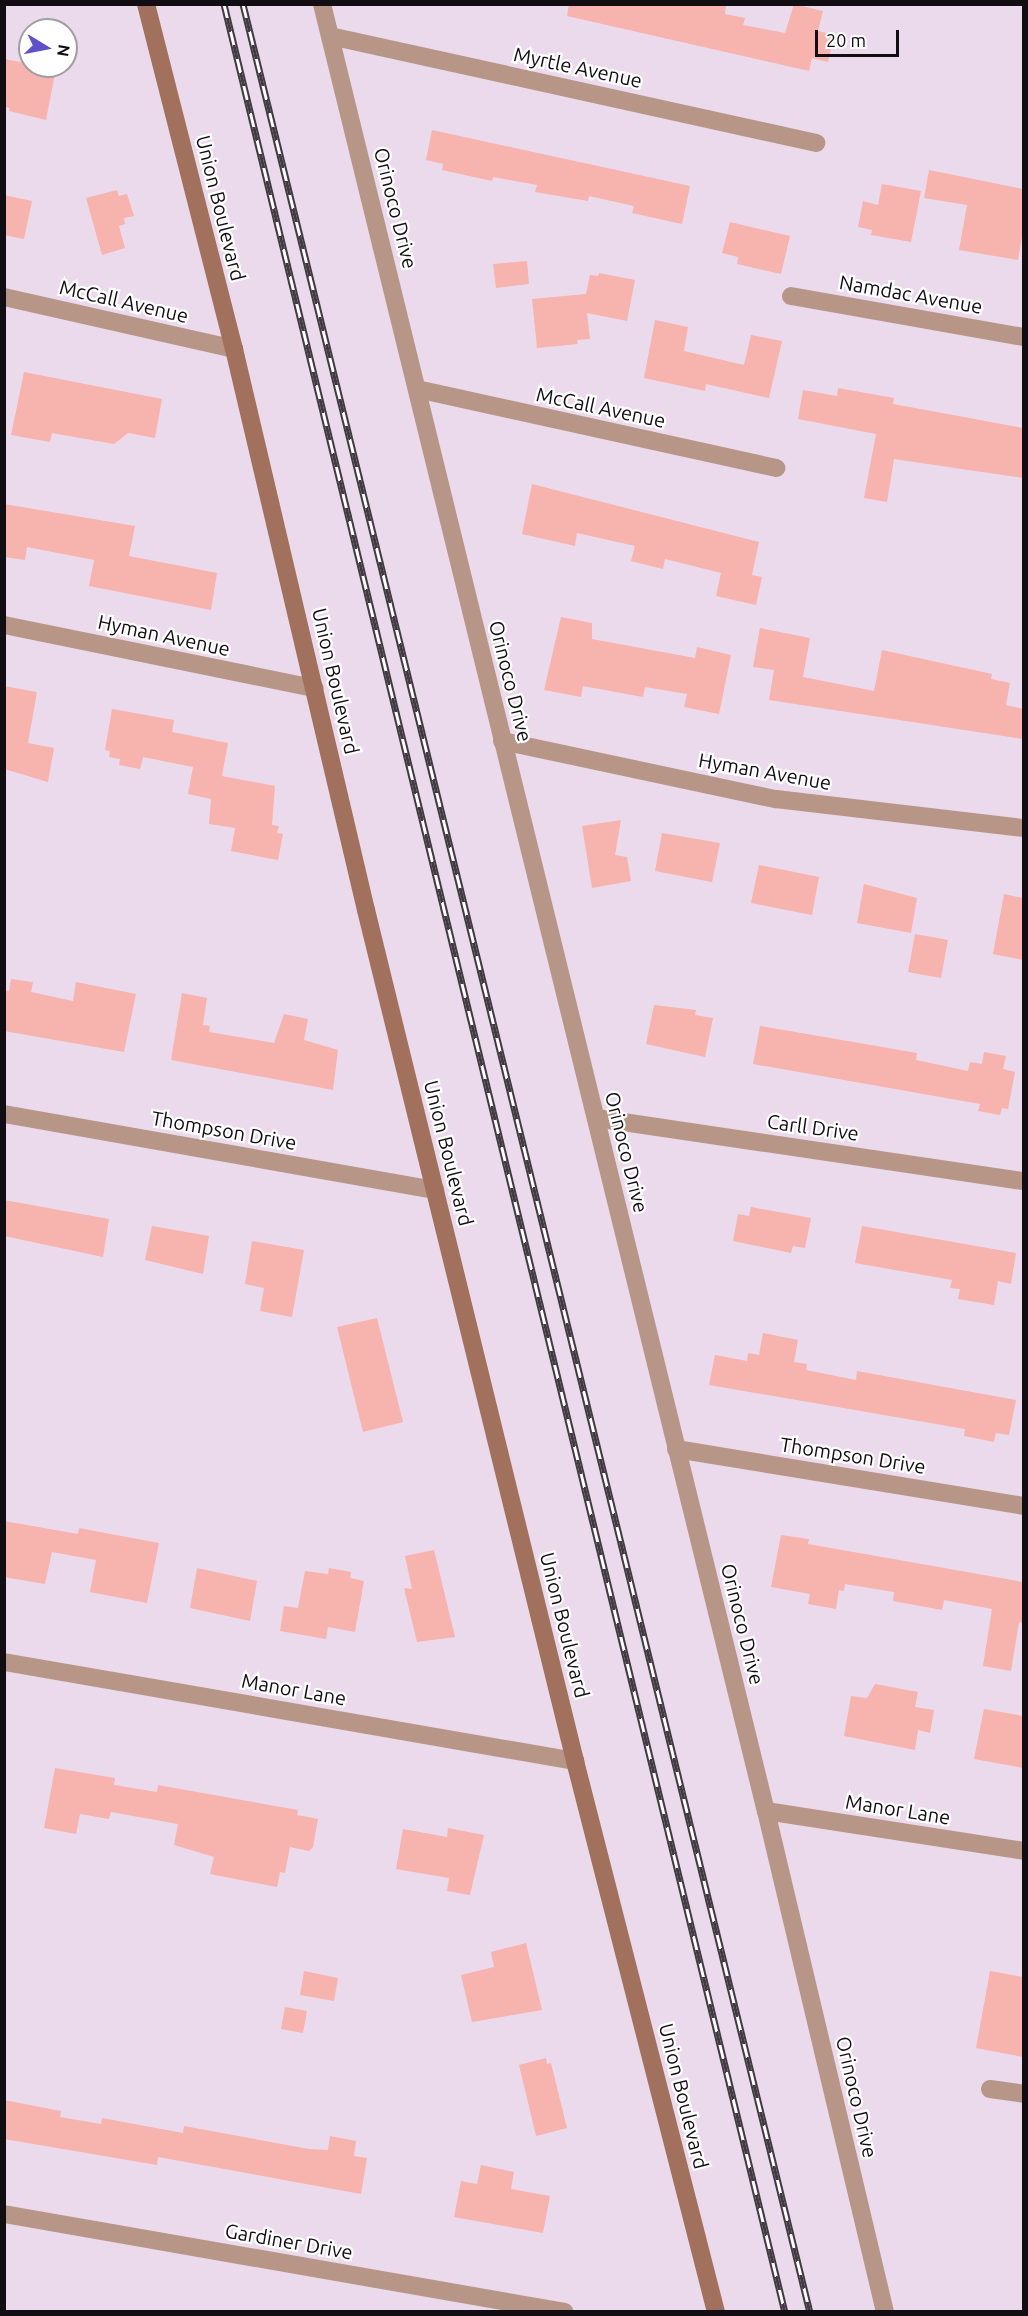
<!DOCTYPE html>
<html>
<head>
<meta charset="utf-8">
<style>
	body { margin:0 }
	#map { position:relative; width:1028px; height:2316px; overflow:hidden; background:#ebdaec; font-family:Ubuntu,sans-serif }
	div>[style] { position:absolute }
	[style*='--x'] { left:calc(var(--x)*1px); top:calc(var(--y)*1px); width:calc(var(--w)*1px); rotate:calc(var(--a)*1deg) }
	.building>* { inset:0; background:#f7b3ad }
	.minor>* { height:18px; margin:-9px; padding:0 9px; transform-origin:9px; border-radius:9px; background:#b79688 }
	.tertiary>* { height:18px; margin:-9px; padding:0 9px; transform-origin:9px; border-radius:9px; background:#b79688 }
	.secondary>* { height:18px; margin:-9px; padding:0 9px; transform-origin:9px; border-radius:9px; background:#a1715d }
	.rail>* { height:7px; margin-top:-3.5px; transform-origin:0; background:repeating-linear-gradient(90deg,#fff 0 14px,#413a42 0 28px); box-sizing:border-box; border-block:2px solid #413a42 }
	span { translate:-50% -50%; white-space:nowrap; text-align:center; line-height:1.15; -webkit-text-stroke:4.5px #fff; paint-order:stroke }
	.street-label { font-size:20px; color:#120d13 }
	.frame { position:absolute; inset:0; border:6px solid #120d13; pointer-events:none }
	.north { position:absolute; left:18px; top:18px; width:60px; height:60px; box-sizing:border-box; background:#fff; border:2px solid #a09ea1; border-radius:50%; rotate:100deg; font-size:16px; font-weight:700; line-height:24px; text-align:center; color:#120d13 }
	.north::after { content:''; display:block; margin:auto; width:21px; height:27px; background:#5d50c8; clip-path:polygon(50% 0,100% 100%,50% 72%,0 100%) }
	.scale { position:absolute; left:815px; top:30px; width:84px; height:27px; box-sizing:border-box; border:3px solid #120d13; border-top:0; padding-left:8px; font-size:18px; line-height:21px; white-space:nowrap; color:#120d13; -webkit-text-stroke:4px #fff; paint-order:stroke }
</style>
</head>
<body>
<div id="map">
	<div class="building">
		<div style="clip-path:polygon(569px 4px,726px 4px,725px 14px,745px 18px,743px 25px,785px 33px,794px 4px,823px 11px,818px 31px,834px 35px,828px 62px,812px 58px,809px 71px,567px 16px)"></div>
		<div style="clip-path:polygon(4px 59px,56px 68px,46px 120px,9px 111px,10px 108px,4px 107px)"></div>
		<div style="clip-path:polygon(432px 130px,690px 186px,682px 224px,632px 213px,634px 206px,589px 196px,588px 201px,535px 192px,537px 185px,493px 177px,492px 181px,442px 170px,443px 164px,426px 160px)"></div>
		<div style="clip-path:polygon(929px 170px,1023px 189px,1023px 231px,1018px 260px,959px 250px,967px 205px,924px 198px)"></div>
		<div style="clip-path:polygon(882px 184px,921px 191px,911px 242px,871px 235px,872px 230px,858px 227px,863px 201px,878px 205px)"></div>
		<div style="clip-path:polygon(117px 190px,119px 196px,127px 194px,134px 216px,124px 218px,125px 224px,119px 226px,125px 248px,102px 255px,86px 198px)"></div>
		<div style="clip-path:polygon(4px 195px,32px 201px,24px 239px,4px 235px)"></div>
		<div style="clip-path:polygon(730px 222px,790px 236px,781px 274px,737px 264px,738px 257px,722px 253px)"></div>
		<div style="clip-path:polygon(527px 261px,529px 284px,496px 288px,493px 264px)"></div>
		<div style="clip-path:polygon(599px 273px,635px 280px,627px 321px,587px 313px,590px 339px,577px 340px,578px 344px,537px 348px,532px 299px,586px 294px,590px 275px,598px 276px)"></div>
		<div style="clip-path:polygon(655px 320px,688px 327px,684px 351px,744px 365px,751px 335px,782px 341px,769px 398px,706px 384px,705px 391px,644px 378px)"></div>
		<div style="clip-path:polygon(24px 372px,162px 399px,155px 438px,128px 433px,114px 444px,52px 433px,50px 442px,11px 435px)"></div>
		<div style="clip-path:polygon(838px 388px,894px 398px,893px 404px,1023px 428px,1023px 478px,894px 459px,887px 502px,864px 498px,876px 434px,798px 419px,803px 390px,837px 396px)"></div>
		<div style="clip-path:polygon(532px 484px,759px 542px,752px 575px,762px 577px,756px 605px,716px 596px,721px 573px,665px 559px,663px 569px,631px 561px,635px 546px,577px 533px,575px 546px,522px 534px)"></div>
		<div style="clip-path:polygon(4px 504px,135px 526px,129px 556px,217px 573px,211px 610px,89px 586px,94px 560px,27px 547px,25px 560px,4px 557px)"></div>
		<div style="clip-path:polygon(561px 617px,592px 623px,592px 639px,695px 658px,697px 647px,731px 655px,719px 714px,684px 707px,687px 694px,645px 687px,643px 697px,583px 686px,581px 697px,544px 690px)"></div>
		<div style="clip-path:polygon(760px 628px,810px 638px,803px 677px,874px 691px,882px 650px,992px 674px,991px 679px,1010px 683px,1006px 705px,1023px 709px,1023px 739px,769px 700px,774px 670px,753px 667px)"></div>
		<div style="clip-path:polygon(4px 686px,37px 692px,28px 743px,54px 748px,48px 782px,4px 769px)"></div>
		<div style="clip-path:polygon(112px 709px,174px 720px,172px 732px,228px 743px,222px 776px,275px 786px,272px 825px,279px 826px,277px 833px,283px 834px,278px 860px,231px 851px,235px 828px,209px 824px,211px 799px,188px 794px,193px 767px,143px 757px,140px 769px,119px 765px,120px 759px,109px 757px,110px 751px,105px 750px)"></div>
		<div style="clip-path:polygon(621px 820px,615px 855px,627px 857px,631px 881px,592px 888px,582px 826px)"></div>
		<div style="clip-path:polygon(662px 833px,720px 843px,712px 882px,655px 871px)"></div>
		<div style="clip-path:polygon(759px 865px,819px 877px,812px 915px,751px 903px)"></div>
		<div style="clip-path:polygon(864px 884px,917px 898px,911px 933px,857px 923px)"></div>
		<div style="clip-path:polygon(1004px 894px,1023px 898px,1023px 960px,993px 954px)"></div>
		<div style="clip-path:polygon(915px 934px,948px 940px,941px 978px,908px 972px)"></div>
		<div style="clip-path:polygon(11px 979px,33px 982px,31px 992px,73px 1001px,76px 982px,136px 994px,124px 1052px,4px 1031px,4px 990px,9px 991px)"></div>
		<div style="clip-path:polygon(182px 993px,207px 998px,203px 1025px,210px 1026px,209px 1032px,274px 1043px,284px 1014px,308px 1019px,304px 1040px,338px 1050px,333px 1090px,171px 1060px)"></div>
		<div style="clip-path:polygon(654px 1005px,696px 1010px,695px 1015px,713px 1018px,705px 1057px,646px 1044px)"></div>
		<div style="clip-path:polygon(760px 1026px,917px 1053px,916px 1060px,968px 1071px,970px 1062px,982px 1064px,984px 1052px,1006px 1056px,1003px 1069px,1015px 1072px,1008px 1109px,1002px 1108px,1000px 1115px,978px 1111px,980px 1104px,753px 1064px)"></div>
		<div style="clip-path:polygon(4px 1200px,109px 1219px,103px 1257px,4px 1236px)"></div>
		<div style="clip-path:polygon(751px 1207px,811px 1218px,805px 1248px,793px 1246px,791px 1253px,733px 1241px,738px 1214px,749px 1216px)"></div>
		<div style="clip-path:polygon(152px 1226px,209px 1236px,203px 1274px,145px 1260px)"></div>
		<div style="clip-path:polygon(862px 1226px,1016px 1253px,1011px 1284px,998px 1281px,994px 1305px,958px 1299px,960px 1289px,950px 1288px,952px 1280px,855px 1263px)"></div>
		<div style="clip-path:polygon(252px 1241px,304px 1250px,292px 1317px,260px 1311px,264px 1288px,245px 1284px)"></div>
		<div style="clip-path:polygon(377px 1318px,403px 1422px,363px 1432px,337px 1327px)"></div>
		<div style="clip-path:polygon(763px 1333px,798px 1340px,794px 1362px,807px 1364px,806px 1370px,856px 1380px,857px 1371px,1016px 1400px,1009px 1435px,996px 1433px,994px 1442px,964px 1436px,965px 1429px,709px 1385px,715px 1355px,747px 1361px,748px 1353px,759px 1355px)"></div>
		<div style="clip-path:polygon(4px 1521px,78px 1534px,79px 1528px,159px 1543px,147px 1603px,90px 1592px,96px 1560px,52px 1552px,45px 1584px,4px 1577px)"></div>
		<div style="clip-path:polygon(781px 1535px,809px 1539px,808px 1544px,1023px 1582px,1023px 1623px,1019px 1622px,1011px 1671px,983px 1666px,992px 1609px,944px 1600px,942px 1610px,893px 1601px,894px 1592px,845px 1584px,844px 1591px,839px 1590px,836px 1609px,808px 1604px,810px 1594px,771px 1587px)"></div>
		<div style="clip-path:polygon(434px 1550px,455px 1637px,417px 1642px,404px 1588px,412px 1589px,405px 1556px)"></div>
		<div style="clip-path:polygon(197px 1568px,257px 1581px,250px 1621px,190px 1608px)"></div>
		<div style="clip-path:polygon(329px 1568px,351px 1572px,350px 1578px,364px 1581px,355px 1632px,328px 1627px,326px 1639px,280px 1631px,284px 1606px,298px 1608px,305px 1571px,328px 1574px)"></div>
		<div style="clip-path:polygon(875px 1684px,918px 1692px,915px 1707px,934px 1710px,930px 1733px,918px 1730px,915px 1750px,844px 1736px,851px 1696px,867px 1698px)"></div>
		<div style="clip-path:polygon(984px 1709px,1023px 1716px,1023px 1768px,974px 1759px)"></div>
		<div style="clip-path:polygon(55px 1768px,115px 1778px,114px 1785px,157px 1792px,158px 1785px,298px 1810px,297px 1815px,318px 1819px,313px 1847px,309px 1851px,290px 1847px,285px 1873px,280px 1872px,277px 1887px,210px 1874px,214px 1857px,174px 1845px,178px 1824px,111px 1812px,109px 1819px,80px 1814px,76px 1834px,44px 1828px)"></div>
		<div style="clip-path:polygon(448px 1828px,484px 1835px,470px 1895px,447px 1891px,449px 1878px,396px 1869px,403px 1829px,447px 1837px)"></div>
		<div style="clip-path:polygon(526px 1943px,542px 2010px,472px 2022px,461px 1975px,494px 1967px,491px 1952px)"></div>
		<div style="clip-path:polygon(304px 1971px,338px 1978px,334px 2001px,300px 1995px)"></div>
		<div style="clip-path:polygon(990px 1971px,1023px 1977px,1023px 2057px,976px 2048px)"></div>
		<div style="clip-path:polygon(285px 2007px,307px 2011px,303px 2033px,281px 2029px)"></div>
		<div style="clip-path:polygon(546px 2058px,547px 2064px,551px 2063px,567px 2128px,536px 2136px,519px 2065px)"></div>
		<div style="clip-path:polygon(4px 2100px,61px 2111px,60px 2117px,101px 2124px,102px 2118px,183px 2133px,184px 2126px,309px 2149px,328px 2150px,330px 2136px,356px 2141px,354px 2156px,367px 2158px,361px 2194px,158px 2157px,157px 2165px,4px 2139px)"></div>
		<div style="clip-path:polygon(481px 2165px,514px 2172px,511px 2189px,550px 2196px,543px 2233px,454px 2217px,461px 2181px,477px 2184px)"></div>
	</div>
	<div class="minor">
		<div style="--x:330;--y:36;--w:498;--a:12.4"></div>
		<div style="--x:791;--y:296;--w:237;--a:10"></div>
		<div style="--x:4;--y:297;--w:236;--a:12.7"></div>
		<div style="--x:417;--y:389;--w:368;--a:12.4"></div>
		<div style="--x:4;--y:625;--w:317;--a:11.5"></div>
		<div style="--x:502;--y:741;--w:280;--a:12"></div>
		<div style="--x:776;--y:799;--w:250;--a:6.7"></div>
		<div style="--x:4;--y:1114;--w:438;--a:10"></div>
		<div style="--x:596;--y:1118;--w:433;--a:8.4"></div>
		<div style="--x:676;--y:1449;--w:353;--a:9.3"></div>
		<div style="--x:4;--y:1662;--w:580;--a:9.84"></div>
		<div style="--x:990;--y:2089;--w:34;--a:8"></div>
		<div style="--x:4;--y:2214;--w:569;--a:9.91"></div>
	</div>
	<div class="tertiary">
		<div style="--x:322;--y:4;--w:1861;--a:76.2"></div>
		<div style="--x:766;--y:1811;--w:515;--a:76.64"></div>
		<div style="--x:766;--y:1811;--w:261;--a:8.8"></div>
	</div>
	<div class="secondary">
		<div style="--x:146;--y:4;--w:356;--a:75.7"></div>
		<div style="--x:234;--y:349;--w:576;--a:76.76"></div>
		<div style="--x:366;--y:910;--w:876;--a:76.2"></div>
		<div style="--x:575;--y:1761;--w:569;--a:75.65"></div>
	</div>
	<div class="rail">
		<div style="--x:224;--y:4;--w:2375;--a:76.34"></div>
		<div style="--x:243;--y:4;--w:2377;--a:76.2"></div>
	</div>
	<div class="street-label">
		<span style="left:578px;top:67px;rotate:12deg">Myrtle Avenue</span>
		<span style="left:221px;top:208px;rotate:76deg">Union Boulevard</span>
		<span style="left:396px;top:208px;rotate:76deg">Orinoco Drive</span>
		<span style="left:911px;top:294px;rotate:10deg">Namdac Avenue</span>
		<span style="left:124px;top:301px;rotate:13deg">McCall Avenue</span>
		<span style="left:601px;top:407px;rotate:12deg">McCall Avenue</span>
		<span style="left:164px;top:635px;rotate:12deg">Hyman Avenue</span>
		<span style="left:336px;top:681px;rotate:77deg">Union Boulevard</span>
		<span style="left:511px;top:681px;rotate:76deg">Orinoco Drive</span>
		<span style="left:765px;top:771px;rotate:10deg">Hyman Avenue</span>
		<span style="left:813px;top:1127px;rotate:8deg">Carll Drive</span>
		<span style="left:224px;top:1130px;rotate:10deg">Thompson Drive</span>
		<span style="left:627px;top:1152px;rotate:76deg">Orinoco Drive</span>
		<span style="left:449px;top:1153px;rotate:76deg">Union Boulevard</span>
		<span style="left:853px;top:1455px;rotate:9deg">Thompson Drive</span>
		<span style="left:743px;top:1624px;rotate:76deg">Orinoco Drive</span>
		<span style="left:565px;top:1625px;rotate:76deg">Union Boulevard</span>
		<span style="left:294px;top:1689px;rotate:10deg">Manor Lane</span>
		<span style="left:898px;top:1809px;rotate:9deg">Manor Lane</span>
		<span style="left:684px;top:2096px;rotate:76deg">Union Boulevard</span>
		<span style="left:857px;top:2097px;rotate:77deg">Orinoco Drive</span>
		<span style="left:289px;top:2241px;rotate:10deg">Gardiner Drive</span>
	</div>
	<div class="frame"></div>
	<div class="north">N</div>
	<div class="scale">20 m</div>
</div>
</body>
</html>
